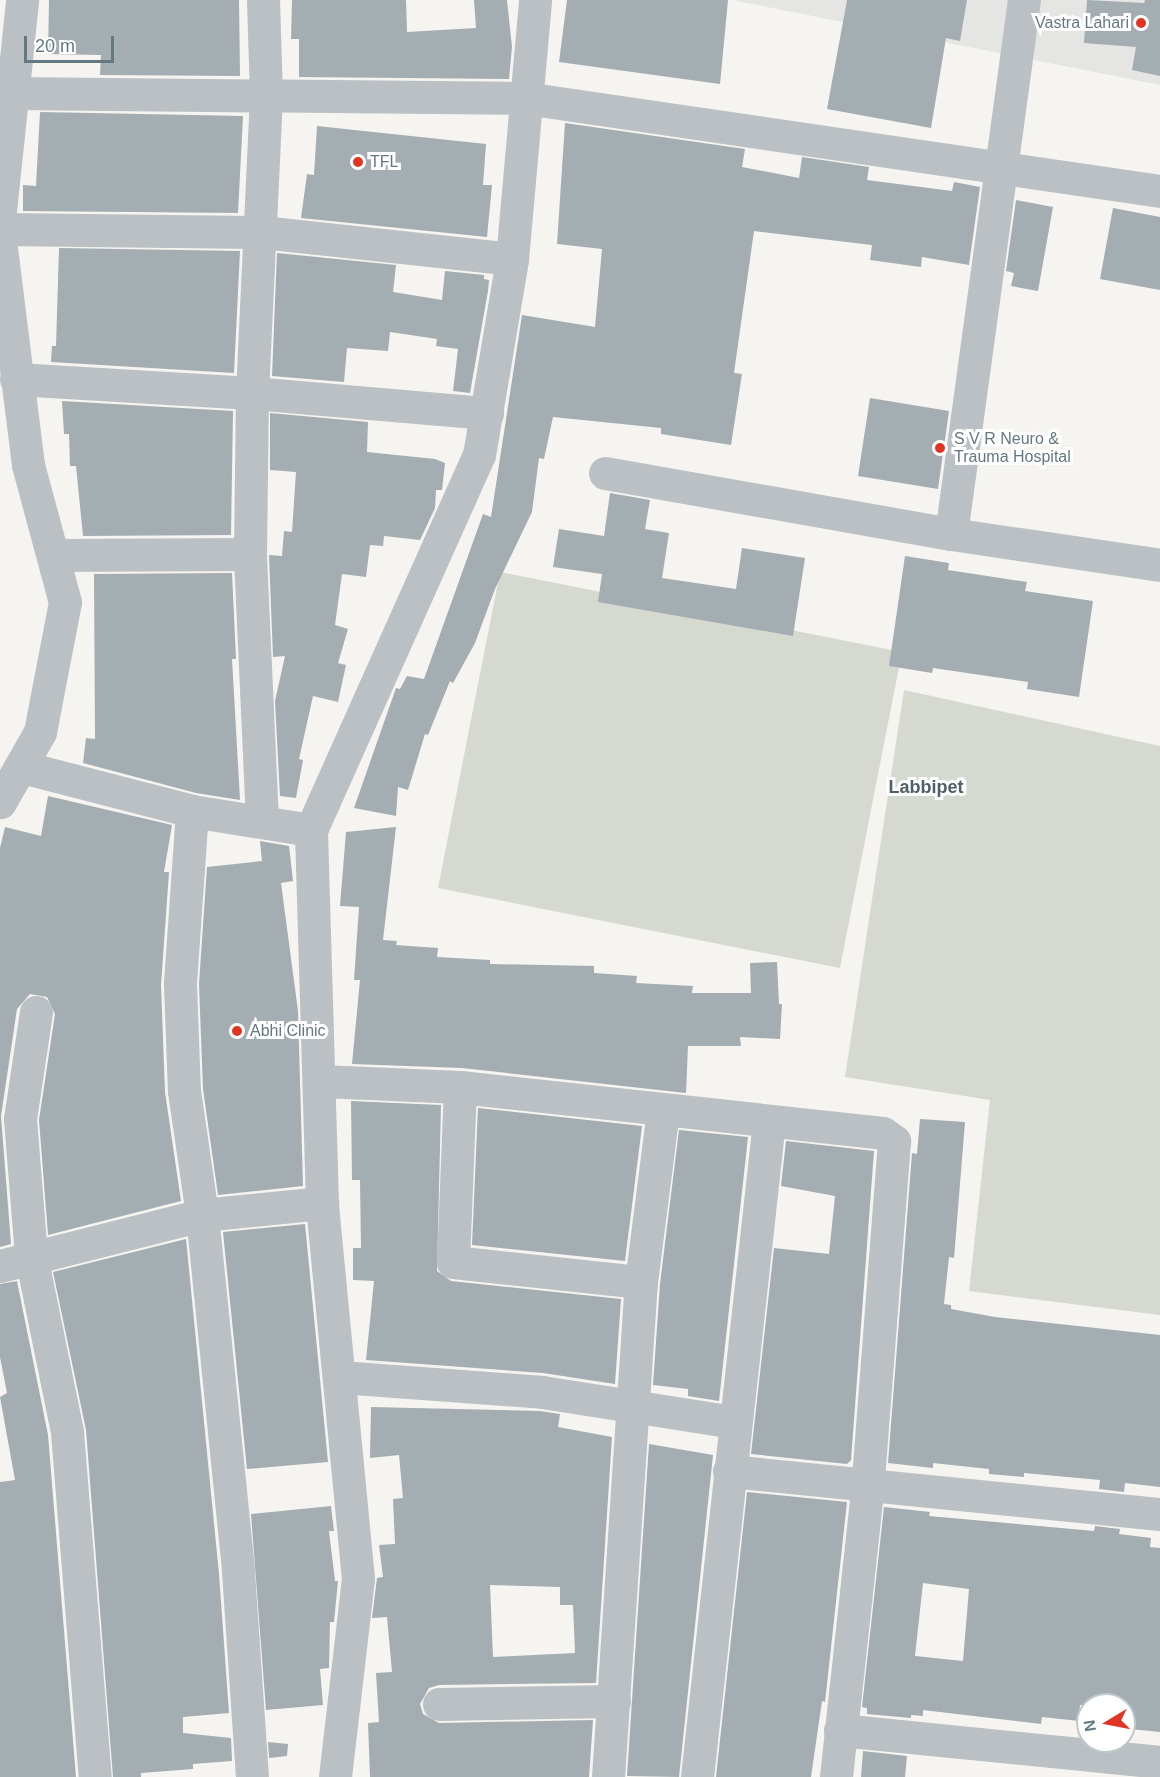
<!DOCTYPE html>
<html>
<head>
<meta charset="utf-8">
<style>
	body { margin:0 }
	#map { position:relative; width:1160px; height:1777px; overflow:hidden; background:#f5f4f0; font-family:Helvetica,sans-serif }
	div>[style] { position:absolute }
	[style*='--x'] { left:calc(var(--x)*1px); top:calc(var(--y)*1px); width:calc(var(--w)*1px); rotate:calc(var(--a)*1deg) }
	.built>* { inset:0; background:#e5e6e4 }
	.green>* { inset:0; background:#d5d9d0 }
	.building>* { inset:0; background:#a4adb1 }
	.minor>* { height:33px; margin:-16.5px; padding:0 16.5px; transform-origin:16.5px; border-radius:16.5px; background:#bac0c3 }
	.dots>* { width:16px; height:16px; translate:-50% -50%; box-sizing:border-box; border:3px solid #fff; border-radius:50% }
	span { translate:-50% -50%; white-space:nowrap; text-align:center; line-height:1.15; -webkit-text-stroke:6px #fff; paint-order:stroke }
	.poi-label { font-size:16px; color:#647881 }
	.right { translate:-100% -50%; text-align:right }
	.left { translate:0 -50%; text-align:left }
	.neighbourhood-label { font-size:18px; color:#516067; font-weight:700 }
	.north { position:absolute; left:1076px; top:1693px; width:60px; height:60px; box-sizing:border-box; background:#fff; border:2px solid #c1c9cd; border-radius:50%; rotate:260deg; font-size:16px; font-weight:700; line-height:24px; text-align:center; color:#647881 }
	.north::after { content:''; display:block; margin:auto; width:21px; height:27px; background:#e13524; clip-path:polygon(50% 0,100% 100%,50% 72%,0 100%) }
	.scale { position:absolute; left:24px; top:36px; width:90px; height:27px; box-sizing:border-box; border:3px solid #647881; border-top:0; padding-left:8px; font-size:18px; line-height:21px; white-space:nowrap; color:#647881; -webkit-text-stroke:4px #fff; paint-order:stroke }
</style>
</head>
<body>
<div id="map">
	<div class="built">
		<div style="clip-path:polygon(732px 0,1160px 0,1160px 85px,1039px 61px)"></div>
	</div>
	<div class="green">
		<div style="clip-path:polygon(500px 572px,902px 652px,840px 968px,438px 888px)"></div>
		<div style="clip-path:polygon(904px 690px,1160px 746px,1160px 1315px,969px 1291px,990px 1100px,845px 1077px)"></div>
	</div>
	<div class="building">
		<div style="clip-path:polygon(49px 0,239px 0,240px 76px,100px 75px,101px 55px,48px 54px)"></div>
		<div style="clip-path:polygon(292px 0,406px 0,407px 32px,476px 28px,474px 0,507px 0,512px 47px,509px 79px,299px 77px,299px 39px,291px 39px)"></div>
		<div style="clip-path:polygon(567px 0,728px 0,720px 84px,559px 62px)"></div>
		<div style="clip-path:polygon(847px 0,967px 0,960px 41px,946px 38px,931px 128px,827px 109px)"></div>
		<div style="clip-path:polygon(1087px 0,1144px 3px,1145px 0,1160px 0,1160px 76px,1132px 70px,1136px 47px,1084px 43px)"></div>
		<div style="clip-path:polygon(40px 112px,243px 116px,238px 213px,23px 211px,23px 185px,36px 186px)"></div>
		<div style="clip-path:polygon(565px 123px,745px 149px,742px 167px,799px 178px,802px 157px,869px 167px,867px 180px,952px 191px,954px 182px,980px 187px,969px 265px,922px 257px,921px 267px,870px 260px,872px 245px,754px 231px,734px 373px,742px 374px,731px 445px,661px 434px,661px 428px,553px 417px,544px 459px,539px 458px,532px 512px,495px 589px,475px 643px,453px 683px,450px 681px,428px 735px,425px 734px,408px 790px,398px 787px,396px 816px,354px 808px,396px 688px,400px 689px,407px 676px,424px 679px,483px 514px,491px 517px,522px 315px,595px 327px,602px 249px,557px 244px)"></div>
		<div style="clip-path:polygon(317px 126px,486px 144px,483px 185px,492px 185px,487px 237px,301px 218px,307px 174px,314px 175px)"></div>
		<div style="clip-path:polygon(1016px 200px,1053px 207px,1038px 291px,1011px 286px,1014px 273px,1006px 271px)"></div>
		<div style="clip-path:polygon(1113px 208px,1160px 217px,1160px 290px,1100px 279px)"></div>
		<div style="clip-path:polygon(59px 248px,240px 251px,234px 373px,51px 362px,52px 346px,56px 346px)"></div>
		<div style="clip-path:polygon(277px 253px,396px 265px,393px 292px,442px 300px,445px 271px,484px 275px,484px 279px,489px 280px,488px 291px,470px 393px,453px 391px,458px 349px,436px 346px,437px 339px,390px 332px,388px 351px,347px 348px,344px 382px,272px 376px)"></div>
		<div style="clip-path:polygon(870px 398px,949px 411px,938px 489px,858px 476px)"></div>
		<div style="clip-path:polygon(62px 401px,233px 411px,231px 535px,83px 536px,76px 466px,70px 466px,69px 434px,64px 434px)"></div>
		<div style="clip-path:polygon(270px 413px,368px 422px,367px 452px,435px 459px,445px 463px,442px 490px,436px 490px,435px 508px,420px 540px,384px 536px,383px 546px,370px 545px,366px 577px,342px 574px,335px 625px,348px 629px,338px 663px,346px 665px,338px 702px,313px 696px,299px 759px,303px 760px,296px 798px,280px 796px,275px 701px,285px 656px,273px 657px,269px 555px,282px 556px,284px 531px,292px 532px,296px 472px,270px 470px)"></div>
		<div style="clip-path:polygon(610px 493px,650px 500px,645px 529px,669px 533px,662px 578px,736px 589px,742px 548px,805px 558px,793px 636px,598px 602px,602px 574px,553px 567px,559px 529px,604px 536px)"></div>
		<div style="clip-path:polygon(905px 556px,949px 563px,948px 570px,1027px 582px,1025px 591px,1093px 601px,1079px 697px,1027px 689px,1028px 682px,933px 668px,932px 673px,889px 666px)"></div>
		<div style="clip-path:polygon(232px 573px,236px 659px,232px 659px,240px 800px,196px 793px,83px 763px,86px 738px,95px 739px,94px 574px)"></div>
		<div style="clip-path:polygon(48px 796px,172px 825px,164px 872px,169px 872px,161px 985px,165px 1092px,181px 1201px,48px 1235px,39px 1120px,55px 1014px,47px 997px,30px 994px,17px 1009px,1px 1116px,11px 1244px,0 1247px,0 848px,5px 827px,41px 836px)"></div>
		<div style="clip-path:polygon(396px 827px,383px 940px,397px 941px,396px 945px,438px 948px,437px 957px,490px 960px,490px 964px,594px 966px,594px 973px,637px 976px,636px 983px,693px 986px,692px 993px,751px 993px,750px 963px,777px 962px,779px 1004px,782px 1004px,780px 1039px,740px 1037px,741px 1046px,688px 1046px,686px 1093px,462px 1068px,352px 1064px,360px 980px,354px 980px,359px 907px,340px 906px,346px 832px)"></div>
		<div style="clip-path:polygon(260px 841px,289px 846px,293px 881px,281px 883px,298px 1011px,303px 1186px,218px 1195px,203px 1089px,199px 984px,207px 867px,262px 861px)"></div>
		<div style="clip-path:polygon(351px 1101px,441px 1105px,437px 1271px,451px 1281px,621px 1299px,615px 1384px,543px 1373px,366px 1360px,374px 1281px,353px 1280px,353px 1248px,361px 1248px,360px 1180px,352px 1180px)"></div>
		<div style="clip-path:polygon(478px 1108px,642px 1126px,625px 1261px,472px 1245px)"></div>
		<div style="clip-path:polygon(920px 1119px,965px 1122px,954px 1258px,949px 1257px,944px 1304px,951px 1305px,951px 1309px,995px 1317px,1160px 1335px,1160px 1487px,1125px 1483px,1124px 1492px,1099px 1489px,1100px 1480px,1024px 1473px,1024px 1477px,989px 1474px,989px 1469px,933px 1463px,933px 1468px,888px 1463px,912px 1153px,917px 1154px)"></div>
		<div style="clip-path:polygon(679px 1130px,748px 1137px,719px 1401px,688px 1396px,688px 1389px,653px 1385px,660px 1284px)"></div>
		<div style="clip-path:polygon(786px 1141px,874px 1151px,851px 1460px,847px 1464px,751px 1454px,774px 1248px,829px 1254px,835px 1196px,781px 1186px)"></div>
		<div style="clip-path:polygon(305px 1224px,328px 1462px,247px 1469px,223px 1232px)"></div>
		<div style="clip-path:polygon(186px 1239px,219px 1574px,229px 1713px,183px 1717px,183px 1733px,231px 1738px,232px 1761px,193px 1764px,193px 1769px,141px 1773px,141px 1777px,113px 1777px,86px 1430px,53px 1272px)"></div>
		<div style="clip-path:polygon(17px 1281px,48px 1435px,76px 1777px,0 1777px,0 1482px,15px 1480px,0 1397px,7px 1393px,0 1357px,0 1284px)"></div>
		<div style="clip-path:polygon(evenodd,371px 1407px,540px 1411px,560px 1414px,558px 1427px,612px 1437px,596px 1683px,439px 1685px,429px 1688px,420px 1704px,423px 1714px,439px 1723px,593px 1720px,589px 1777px,370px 1777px,368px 1723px,379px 1722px,376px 1673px,392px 1672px,387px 1617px,372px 1618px,377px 1578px,383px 1577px,379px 1545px,395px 1544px,393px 1499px,403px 1498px,399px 1455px,370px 1458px,371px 1407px,490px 1585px,560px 1587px,560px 1605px,573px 1605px,575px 1653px,493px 1657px,490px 1585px)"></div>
		<div style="clip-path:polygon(649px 1444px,713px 1455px,679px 1777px,627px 1776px)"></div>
		<div style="clip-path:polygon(747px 1492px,847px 1502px,825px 1702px,822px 1701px,811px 1777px,716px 1777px)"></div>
		<div style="clip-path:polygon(331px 1506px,334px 1531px,329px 1531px,335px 1581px,338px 1581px,334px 1622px,330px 1622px,329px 1668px,320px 1669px,323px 1705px,266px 1710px,251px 1514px)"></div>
		<div style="clip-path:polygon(evenodd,884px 1507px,930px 1512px,929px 1516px,1094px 1531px,1095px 1526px,1120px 1529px,1119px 1534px,1151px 1538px,1150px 1547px,1160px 1548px,1160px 1732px,1130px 1729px,1132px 1714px,1124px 1713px,1124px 1705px,1080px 1705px,1079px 1721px,1042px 1717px,1041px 1724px,923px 1710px,923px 1716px,911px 1715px,911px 1718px,867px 1714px,867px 1708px,862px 1707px,884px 1507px,923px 1583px,969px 1589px,963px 1661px,915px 1656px,923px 1583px)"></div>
		<div style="clip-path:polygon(268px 1742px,288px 1744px,287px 1756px,269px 1758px)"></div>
		<div style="clip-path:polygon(863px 1751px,907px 1756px,905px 1777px,861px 1777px)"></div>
	</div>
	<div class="minor">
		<div style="--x:11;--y:93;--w:514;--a:0.56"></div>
		<div style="--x:525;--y:98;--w:642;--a:8.33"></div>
		<div style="--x:0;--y:211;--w:212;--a:-84"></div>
		<div style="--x:0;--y:229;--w:261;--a:0.7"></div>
		<div style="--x:261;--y:232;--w:252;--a:6.1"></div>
		<div style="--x:0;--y:240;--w:227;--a:82.9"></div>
		<div style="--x:28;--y:465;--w:142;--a:74.9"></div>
		<div style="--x:65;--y:602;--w:132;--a:100.9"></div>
		<div style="--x:40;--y:732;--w:81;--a:119.7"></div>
		<div style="--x:16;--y:379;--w:236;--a:3.4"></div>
		<div style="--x:252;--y:393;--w:236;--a:4.9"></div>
		<div style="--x:605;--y:473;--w:351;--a:10"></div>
		<div style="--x:951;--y:534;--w:211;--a:8.4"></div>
		<div style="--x:951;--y:534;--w:539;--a:-82.22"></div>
		<div style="--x:54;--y:555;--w:196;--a:-0.3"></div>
		<div style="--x:22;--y:767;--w:176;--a:14.5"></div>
		<div style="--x:192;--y:811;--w:121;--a:9.1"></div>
		<div style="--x:192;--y:811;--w:173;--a:94"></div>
		<div style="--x:180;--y:984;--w:107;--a:87.9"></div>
		<div style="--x:184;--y:1091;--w:125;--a:81.7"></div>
		<div style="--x:202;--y:1215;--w:359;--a:84.2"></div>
		<div style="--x:238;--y:1572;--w:205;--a:86.1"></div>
		<div style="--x:262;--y:821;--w:267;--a:-92.6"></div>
		<div style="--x:250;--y:554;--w:161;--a:-89.3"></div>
		<div style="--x:252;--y:393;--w:297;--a:-87.3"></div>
		<div style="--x:266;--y:96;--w:96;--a:-91.8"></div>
		<div style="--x:36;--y:1012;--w:108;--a:98.5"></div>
		<div style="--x:20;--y:1119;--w:137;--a:85.4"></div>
		<div style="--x:31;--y:1256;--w:180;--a:78.4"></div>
		<div style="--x:67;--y:1432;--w:346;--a:85.4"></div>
		<div style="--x:321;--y:1081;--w:139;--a:2.5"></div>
		<div style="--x:460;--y:1087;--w:425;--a:6.2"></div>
		<div style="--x:883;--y:1133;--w:14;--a:36"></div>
		<div style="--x:894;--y:1141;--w:342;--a:94.4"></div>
		<div style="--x:868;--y:1482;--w:297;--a:96.2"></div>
		<div style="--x:460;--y:1087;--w:175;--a:92.3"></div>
		<div style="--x:453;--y:1262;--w:189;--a:6.1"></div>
		<div style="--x:0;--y:1266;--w:208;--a:-14.2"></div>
		<div style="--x:202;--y:1215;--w:121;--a:-5.7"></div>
		<div style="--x:340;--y:1377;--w:203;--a:4.2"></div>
		<div style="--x:542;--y:1392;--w:194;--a:8.9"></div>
		<div style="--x:729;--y:1471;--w:433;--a:5.7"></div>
		<div style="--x:439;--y:1704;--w:175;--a:-1"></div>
		<div style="--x:840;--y:1730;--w:322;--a:5.7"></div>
		<div style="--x:335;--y:1777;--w:199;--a:-83.4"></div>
		<div style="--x:358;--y:1579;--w:378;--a:-95.5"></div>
		<div style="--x:322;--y:1203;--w:373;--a:-91.7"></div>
		<div style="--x:311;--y:830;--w:411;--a:-65.9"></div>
		<div style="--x:479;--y:455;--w:199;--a:-80.4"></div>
		<div style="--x:512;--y:259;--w:260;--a:-84.9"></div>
		<div style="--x:608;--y:1777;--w:496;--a:-86.2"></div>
		<div style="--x:641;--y:1282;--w:173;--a:-82.7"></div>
		<div style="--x:697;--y:1777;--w:660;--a:-83.74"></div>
	</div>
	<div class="dots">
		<div style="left:1141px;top:23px;background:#e13524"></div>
		<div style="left:358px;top:162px;background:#e13524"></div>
		<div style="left:940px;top:448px;background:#e13524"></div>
		<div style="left:237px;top:1031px;background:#e13524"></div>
	</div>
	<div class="poi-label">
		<span class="right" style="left:1129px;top:23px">Vastra Lahari</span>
		<span class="left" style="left:370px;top:162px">TFL</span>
		<span class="left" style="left:954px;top:448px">S V R Neuro &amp;<br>Trauma Hospital</span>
		<span class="left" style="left:250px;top:1031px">Abhi Clinic</span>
	</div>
	<div class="neighbourhood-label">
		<span style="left:926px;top:787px">Labbipet</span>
	</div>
	<div class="north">N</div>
	<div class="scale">20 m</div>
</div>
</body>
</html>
